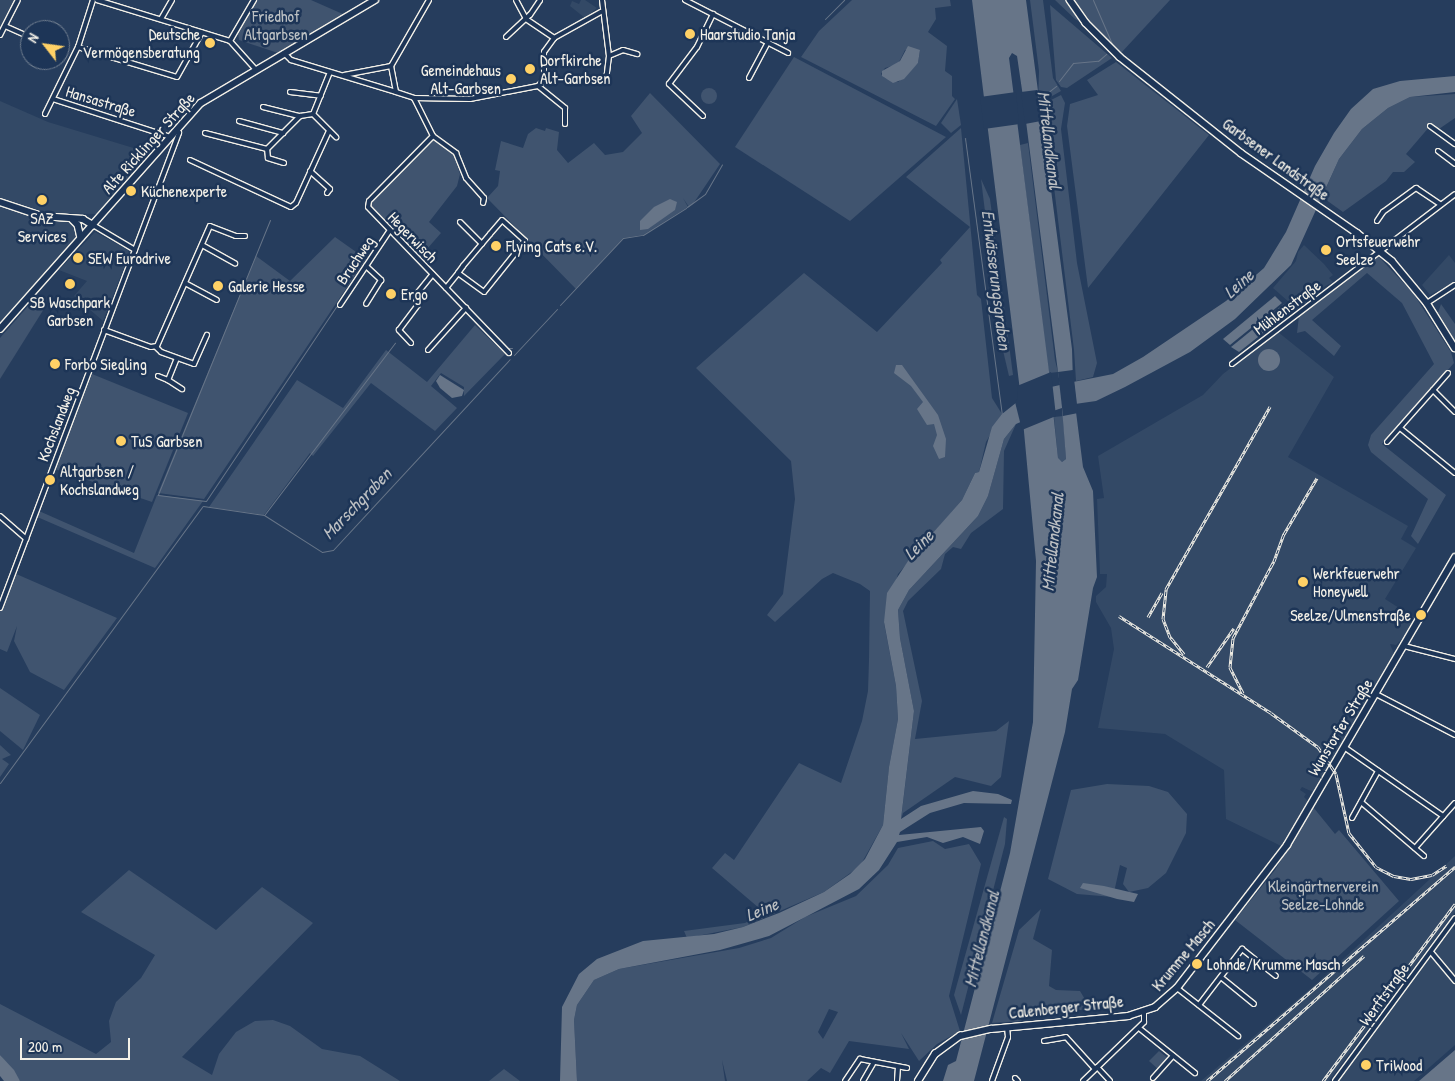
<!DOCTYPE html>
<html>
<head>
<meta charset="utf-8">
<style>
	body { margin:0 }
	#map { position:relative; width:1455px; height:1081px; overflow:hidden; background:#263d5d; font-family:"Patrick Hand",sans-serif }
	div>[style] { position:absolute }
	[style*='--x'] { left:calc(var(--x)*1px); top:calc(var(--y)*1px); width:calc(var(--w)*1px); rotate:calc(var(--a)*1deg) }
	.built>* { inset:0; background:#334966 }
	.green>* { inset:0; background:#40546f }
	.round { border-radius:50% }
	.water>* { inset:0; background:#677588 }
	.pier>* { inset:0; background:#263d5d }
	.stream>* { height:1px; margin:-0.5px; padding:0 0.5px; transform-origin:0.5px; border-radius:0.5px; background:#677588 }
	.roads { filter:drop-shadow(1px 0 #f4f1e8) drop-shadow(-1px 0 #f4f1e8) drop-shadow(0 1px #f4f1e8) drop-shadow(0 -1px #f4f1e8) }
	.street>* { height:4px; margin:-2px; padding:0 2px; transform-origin:2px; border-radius:2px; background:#1d3557 }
	.secondary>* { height:5.5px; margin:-2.75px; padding:0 2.75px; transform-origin:2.75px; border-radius:2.75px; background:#1d3557 }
	.rail>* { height:3px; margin-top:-1.5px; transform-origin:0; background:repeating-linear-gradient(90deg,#1d3557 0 4px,#f4f1e8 0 8px); box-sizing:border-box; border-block:1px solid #f4f1e8 }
	.dots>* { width:14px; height:14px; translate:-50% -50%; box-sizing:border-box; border:2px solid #1d3557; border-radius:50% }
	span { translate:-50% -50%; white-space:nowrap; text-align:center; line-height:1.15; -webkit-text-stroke:5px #1d3557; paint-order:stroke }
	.park-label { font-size:16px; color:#bec2c4 }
	.poi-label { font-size:16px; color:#f4f1e8 }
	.right { translate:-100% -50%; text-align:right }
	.left { translate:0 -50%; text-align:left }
	.street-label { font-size:16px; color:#f4f1e8 }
	.water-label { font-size:18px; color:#bcbfc2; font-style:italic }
	.north { position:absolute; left:20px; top:20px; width:50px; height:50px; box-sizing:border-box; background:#1d3557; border:1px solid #738091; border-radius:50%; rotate:300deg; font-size:14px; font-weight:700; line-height:20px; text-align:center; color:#f4f1e8 }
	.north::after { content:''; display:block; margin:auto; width:18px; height:22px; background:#ffd166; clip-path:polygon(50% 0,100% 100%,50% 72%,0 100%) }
	.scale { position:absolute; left:20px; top:1038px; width:110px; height:22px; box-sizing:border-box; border:2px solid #f4f1e8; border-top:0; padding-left:6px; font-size:15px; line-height:18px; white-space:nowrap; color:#f4f1e8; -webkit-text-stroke:4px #1d3557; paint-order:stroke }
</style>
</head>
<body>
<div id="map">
	<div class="built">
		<div style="clip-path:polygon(0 0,15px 0,0 30px)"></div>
		<div style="clip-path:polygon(581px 0,585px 0,597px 8px,585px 18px,570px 6px,572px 1px,579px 4px)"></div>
		<div style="clip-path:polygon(0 101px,48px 122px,150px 153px,97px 214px,49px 213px,0 198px)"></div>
		<div style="clip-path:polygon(0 205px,40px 218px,72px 222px,79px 234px,0 323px)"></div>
		<div style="clip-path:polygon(95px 232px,128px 250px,129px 255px,103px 321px,74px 296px,87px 281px,59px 270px)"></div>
		<div style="clip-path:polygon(1304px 245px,1324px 264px,1333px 275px,1329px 278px,1333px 282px,1320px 289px,1298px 310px,1273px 288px,1296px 261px,1298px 252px)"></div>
		<div style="clip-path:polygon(1449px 255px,1455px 263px,1455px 282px,1430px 295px,1422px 285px)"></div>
		<div style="clip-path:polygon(1278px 332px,1334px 377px,1288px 457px,1408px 526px,1401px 539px,1416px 548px,1385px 599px,1415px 618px,1403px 638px,1396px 645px,1390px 644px,1394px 654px,1313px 792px,1302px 787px,1300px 790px,1306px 794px,1304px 797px,1308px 801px,1281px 846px,1226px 819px,1224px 770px,1165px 734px,1098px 728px,1114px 649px,1111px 628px,1096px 602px,1096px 596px,1106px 587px,1107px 574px,1100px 574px,1097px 499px,1104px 498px,1098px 456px,1203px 395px,1223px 374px)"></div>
		<div style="clip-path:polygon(1455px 856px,1455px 912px,1329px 1081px,1201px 1081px,1316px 984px)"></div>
		<div style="clip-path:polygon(1449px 923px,1455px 930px,1455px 1045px,1414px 1081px,1333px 1081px)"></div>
	</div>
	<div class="green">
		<div style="clip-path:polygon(257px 0,311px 0,345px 15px,278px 53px,239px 40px,238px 33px)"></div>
		<div style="clip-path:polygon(evenodd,852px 0,950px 0,951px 6px,935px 8px,936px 19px,928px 32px,947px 46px,945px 71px,952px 76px,952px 96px,955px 99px,936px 126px,801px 57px,819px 31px,852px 0,905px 50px,920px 50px,918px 63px,898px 82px,885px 78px,881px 74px,885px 68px,898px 64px,905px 50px)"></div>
		<div style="clip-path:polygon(1030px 0,1043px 0,1053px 78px,1061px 91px,1038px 104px,1039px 71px)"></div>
		<div style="clip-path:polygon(1055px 0,1068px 0,1079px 21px,1075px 19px)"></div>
		<div style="clip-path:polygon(1073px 0,1170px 0,1121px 53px,1088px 22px)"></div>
		<div style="clip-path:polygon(1050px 5px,1112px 58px,1067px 88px,1061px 87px,1056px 80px)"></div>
		<div style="clip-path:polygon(794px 57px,946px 137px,850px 221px,735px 147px)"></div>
		<div style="clip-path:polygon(1116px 62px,1209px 135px,1088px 288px,1067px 126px,1070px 104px,1098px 95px,1087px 80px)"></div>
		<div class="round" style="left:701px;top:88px;width:16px;height:16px"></div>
		<div style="clip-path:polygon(650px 93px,720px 164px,693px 204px,689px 207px,683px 198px,688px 207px,643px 235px,623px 238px,576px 289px,487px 198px,498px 186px,500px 171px,495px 170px,501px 141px,523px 148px,528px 134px,536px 128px,545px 131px,546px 128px,559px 132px,557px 150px,568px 163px,594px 143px,605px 155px,623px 152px,642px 133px,631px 116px)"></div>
		<div style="clip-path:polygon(1455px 94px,1455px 118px,1439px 129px,1430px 126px,1406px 154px,1415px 162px,1404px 172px,1393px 172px,1386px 181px,1343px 212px,1322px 197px,1339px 159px,1362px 129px,1388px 108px,1410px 97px)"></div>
		<div style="clip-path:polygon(1061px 95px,1065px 103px,1061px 129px,1077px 263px,1097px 363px,1093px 377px,1076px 381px,1074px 350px,1047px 130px,1040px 120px,1039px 106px)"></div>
		<div style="clip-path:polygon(957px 99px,961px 125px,951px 133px,941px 123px)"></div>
		<div style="clip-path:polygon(961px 128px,977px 295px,981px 299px,992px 398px,1002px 414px,986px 442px,979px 472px,975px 473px,962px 500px,898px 574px,884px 623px,896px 686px,898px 719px,889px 767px,883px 825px,860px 866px,824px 892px,743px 927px,687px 938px,684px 931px,745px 923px,765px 913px,712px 868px,725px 853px,734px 860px,799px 763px,841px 783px,862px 721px,868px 691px,869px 660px,870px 591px,860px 584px,833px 573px,822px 579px,775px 622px,767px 615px,783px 594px,795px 499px,791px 461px,696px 368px,804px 273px,877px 332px,942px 263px,940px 260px,970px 227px,906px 177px)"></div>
		<div style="clip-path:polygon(434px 139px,454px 156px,460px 174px,457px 186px,429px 222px,441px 233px,420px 257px,367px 201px)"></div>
		<div style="clip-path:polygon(1028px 143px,1055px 360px,1058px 372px,1049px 373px,1047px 361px,1020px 145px)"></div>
		<div style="clip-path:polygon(981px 179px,990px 199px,1013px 375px,1009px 376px,1001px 342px)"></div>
		<div style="clip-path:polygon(335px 237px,366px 259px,204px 499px,158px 493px,256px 256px,290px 281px)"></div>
		<div style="clip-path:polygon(1378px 256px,1413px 293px,1451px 352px,1454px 363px,1382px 444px,1446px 495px,1418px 544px,1411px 536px,1428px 499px,1371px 452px,1368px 445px,1371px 435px,1434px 364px,1402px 303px,1367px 273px,1312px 320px,1341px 346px,1334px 356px,1305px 331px,1297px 333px,1299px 316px)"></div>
		<div style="clip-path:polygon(37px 296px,47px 304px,0 379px,0 338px)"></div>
		<div style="clip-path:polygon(1441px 304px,1455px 324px,1455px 341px,1438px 313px)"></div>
		<div style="clip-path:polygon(475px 325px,505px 354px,464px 396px,464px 387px,441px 373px,431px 386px,457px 408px,435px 431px,371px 383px,313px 456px,310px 453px,264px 515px,209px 507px,297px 380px,343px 408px,386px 350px,427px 382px)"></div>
		<div style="clip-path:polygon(92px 374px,188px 413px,152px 502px,55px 469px)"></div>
		<div style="clip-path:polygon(1063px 416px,1066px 459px,1062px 462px,1058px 459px,1054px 417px)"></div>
		<div style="clip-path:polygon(1016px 424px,1004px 451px,1003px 509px,971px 533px,961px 549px,953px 547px,945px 554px,941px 569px,908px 601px,903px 611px,922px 701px,915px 739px,996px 731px,1009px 721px,1001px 777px,991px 786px,955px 777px,903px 813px,901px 820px,914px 711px,900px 638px,898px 610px,909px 590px,978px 516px,988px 496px,1004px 439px)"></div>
		<div style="clip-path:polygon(157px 495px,203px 501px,155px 568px,35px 516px,39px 511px,134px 553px)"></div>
		<div style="clip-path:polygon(14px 573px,117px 618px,64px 690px,30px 672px,14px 641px,17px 626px,7px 652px,0 649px,0 610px)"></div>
		<div style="clip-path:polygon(0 688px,40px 715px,23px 750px,0 731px)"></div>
		<div style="clip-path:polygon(0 745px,11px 755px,2px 759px,9px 764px,0 777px)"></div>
		<div style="clip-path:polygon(1107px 784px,1149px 786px,1168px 792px,1187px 814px,1186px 833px,1166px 873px,1148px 888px,1129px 892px,1123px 884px,1127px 868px,1120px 865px,1113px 897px,1077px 894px,1048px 879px,1071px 790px)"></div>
		<div style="clip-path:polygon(1313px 807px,1335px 834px,1339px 830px,1399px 901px,1312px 980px,1235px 920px,1275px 870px)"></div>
		<div style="clip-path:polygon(1004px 817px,1007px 819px,1005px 844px,961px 1015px,954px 995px)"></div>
		<div style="clip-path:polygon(evenodd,933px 841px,945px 849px,969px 844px,981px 864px,949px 996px,960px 1031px,937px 1044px,919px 1061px,901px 1033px,909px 1049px,849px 1041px,830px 1073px,821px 1068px,807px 1081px,727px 1081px,722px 1060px,725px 1081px,577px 1081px,574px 1020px,577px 1005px,594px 980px,619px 969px,739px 948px,771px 938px,805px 917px,856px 896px,888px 865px,898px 848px,933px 841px,829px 1009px,838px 1012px,823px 1039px,818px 1032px,829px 1009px)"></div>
		<div style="clip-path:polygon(129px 870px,216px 930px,262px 887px,313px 923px,182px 1057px,212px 1075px,219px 1054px,236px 1032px,255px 1021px,273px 1020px,290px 1026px,322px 1049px,360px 1056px,400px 1081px,20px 1081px,0 1055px,0 1004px,96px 1054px,111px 1042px,109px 1021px,116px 1002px,141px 978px,155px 955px,81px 912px)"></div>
		<div style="clip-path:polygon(1041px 909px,1033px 939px,1052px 950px,1049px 986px,1056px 990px,1080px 991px,1086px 1001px,1097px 1009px,1063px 1011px,1020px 1018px,1022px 1021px,992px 1023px,1019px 930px)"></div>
		<div style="clip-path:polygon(1159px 1051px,1169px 1059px,1159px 1070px,1149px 1061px)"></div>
		<div style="clip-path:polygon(504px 1069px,520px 1081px,489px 1081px)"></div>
	</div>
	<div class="water">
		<div style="clip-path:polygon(evenodd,972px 0,1026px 0,1072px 349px,1073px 382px,1113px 374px,1143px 357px,1226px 301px,1264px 268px,1286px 232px,1315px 166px,1334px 133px,1351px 109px,1373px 89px,1400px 81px,1455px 76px,1455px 92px,1410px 97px,1388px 108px,1362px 129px,1339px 159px,1291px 265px,1235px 319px,1190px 352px,1125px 387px,1096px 401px,1075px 404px,1083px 467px,1093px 491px,1097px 577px,1093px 588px,1078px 680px,1072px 689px,1065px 732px,974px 1081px,943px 1081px,948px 1065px,956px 1061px,1010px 853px,1033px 722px,1036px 561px,1023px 421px,1016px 424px,1004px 439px,988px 496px,978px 516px,909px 590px,898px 610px,900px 638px,914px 711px,901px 819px,921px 806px,973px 791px,998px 794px,1012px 800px,1011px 804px,964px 803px,930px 813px,900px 832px,899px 835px,981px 827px,984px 831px,980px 844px,963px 837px,943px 843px,927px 837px,897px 842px,879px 870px,859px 889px,769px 936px,720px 950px,619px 969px,594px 980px,577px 1005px,574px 1020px,577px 1081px,560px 1081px,562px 1007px,579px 974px,597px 959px,643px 941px,714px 934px,743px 927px,779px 913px,824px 892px,850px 874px,865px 859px,883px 825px,889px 767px,898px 719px,896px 686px,884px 622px,887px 593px,908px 561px,962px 500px,975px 473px,979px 472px,992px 427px,1002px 414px,1021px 399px,972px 0,1012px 53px,1017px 56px,1022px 90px,1058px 372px,1060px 385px,1051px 387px,1009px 58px,1012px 53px,972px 0,1062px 408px,1066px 459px,1062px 462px,1058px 458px,1053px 411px,1062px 408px)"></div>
		<div style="clip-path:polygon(908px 46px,920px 50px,918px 63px,904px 79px,893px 83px,882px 76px,882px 71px,900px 61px)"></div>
		<div style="clip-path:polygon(670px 199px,677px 202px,675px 210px,648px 229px,640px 230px,640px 221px,654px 207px)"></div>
		<div style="clip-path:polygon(1275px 296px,1282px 303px,1230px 345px,1223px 339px)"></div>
		<div style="clip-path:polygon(1284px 304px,1291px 311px,1239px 352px,1231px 347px)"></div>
		<div class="round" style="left:1258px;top:349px;width:22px;height:22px"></div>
		<div style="clip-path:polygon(896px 365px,902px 365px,938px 415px,946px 439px,945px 457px,939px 459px,933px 446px,937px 435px,934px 424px,927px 425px,917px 409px,923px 402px,911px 386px,894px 373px)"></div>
		<div style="clip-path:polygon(440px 375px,464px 390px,462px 396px,452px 398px,440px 388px,436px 381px)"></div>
		<div style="clip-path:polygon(1083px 883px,1104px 886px,1138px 894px,1134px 902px,1117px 899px,1080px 888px)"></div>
		<div style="clip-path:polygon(1455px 1050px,1455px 1081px,1419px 1081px)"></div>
		<div style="clip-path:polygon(0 1055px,14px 1070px,20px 1081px,4px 1081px,0 1076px)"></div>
	</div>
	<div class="pier">
		<div style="clip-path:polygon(1037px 90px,1041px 121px,1025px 124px,1021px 92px)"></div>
		<div style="clip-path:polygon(1016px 92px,1019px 124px,984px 129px,980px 97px)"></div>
		<div style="clip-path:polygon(1073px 370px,1078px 413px,1063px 416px,1058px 372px)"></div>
		<div style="clip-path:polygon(1051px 372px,1056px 416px,1022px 430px,1015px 402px,1018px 398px,1017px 386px)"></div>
	</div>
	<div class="stream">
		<div style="--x:1093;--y:0;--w:48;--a:66.6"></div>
		<div style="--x:825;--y:19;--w:27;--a:-45"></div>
		<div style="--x:1059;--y:81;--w:23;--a:-52"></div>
		<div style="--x:1073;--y:63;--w:25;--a:-5"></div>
		<div style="--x:1098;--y:61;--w:11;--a:-41"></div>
		<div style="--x:1042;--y:97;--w:18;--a:-38"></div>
		<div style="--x:965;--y:138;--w:279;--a:82.4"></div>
		<div style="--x:687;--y:207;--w:22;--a:-36"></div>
		<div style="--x:705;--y:194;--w:34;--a:-60"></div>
		<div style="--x:270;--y:220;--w:297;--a:112.2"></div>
		<div style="--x:158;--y:495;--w:48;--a:7.1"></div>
		<div style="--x:206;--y:501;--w:234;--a:-56.2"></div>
		<div style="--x:560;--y:305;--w:92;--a:-46.8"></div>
		<div style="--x:623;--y:238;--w:20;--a:-9"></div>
		<div style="--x:643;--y:235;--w:51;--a:-32.1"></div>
		<div style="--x:480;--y:320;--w:40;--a:45"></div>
		<div style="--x:508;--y:348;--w:4;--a:0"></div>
		<div style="--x:514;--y:355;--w:63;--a:-46.9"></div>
		<div style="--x:265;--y:514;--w:215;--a:-52.8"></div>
		<div style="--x:0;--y:783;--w:343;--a:-53.8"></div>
		<div style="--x:203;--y:506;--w:62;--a:8.4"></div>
		<div style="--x:264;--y:515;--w:69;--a:32.5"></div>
		<div style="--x:322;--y:552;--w:11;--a:-10"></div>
		<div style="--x:333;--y:550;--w:260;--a:-47.2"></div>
	</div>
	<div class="roads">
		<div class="street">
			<div style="--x:97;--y:0;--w:139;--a:17.1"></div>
			<div style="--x:230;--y:41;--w:39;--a:48"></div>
			<div style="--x:429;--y:0;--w:76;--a:119.9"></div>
			<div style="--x:391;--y:66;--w:26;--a:79"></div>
			<div style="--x:396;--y:92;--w:19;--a:18"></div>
			<div style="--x:414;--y:98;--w:56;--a:1"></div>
			<div style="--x:470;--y:99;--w:69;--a:-10.8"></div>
			<div style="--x:538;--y:86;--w:8;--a:-45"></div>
			<div style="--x:544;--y:80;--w:28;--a:-90"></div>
			<div style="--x:544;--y:52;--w:17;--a:-54"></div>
			<div style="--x:554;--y:38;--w:54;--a:-29"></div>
			<div style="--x:516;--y:0;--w:21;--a:62"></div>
			<div style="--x:526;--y:19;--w:34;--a:34"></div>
			<div style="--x:602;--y:0;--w:56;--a:82.9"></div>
			<div style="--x:609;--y:56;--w:25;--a:97"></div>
			<div style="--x:685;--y:0;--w:116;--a:27.2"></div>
			<div style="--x:161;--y:19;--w:22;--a:-60"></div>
			<div style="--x:5;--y:26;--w:27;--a:24"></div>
			<div style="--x:0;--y:35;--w:39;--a:-63"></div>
			<div style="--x:506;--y:37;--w:33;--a:-43"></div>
			<div style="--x:530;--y:15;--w:18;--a:-56"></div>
			<div style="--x:230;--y:41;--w:48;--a:-59.7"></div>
			<div style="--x:78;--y:47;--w:103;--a:16.9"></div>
			<div style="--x:177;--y:77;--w:51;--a:-60.9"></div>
			<div style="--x:284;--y:53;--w:10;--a:45"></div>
			<div style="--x:291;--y:60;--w:110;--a:16.9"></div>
			<div style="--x:609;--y:56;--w:15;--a:-23"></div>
			<div style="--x:623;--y:50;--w:15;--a:16"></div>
			<div style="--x:330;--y:72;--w:45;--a:112"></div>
			<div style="--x:313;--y:114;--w:33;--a:45"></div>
			<div style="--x:344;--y:75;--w:48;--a:-10.8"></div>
			<div style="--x:749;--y:78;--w:40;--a:-62"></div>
			<div style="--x:538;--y:86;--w:35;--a:39"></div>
			<div style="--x:565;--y:108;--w:16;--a:90"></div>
			<div style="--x:290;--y:92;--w:31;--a:7"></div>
			<div style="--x:414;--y:98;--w:42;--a:63.4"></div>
			<div style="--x:433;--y:136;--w:91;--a:134.6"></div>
			<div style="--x:369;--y:201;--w:6;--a:99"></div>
			<div style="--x:368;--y:207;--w:203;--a:46"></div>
			<div style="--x:53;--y:99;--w:124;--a:17.9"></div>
			<div style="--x:263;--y:107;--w:38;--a:14"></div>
			<div style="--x:45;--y:114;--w:75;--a:-63.8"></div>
			<div style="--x:78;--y:47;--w:49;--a:-72.3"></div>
			<div style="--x:703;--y:116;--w:47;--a:-136.7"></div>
			<div style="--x:669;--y:84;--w:46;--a:-52.9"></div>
			<div style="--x:697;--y:47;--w:37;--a:-64"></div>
			<div style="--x:239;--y:121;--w:46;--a:15.3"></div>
			<div style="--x:1430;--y:126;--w:31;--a:36"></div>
			<div style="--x:205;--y:133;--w:64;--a:14.5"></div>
			<div style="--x:433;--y:136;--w:29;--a:36"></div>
			<div style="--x:456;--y:153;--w:27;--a:68"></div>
			<div style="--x:466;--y:178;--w:27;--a:48"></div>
			<div style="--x:484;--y:198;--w:5;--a:101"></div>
			<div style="--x:1438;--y:151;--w:21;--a:37"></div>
			<div style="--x:190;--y:160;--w:111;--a:25"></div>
			<div style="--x:291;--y:207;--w:6;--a:-39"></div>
			<div style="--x:296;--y:203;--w:79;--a:-65.4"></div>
			<div style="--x:284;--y:163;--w:17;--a:-163"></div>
			<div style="--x:268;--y:158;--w:9;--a:-96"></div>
			<div style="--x:267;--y:149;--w:47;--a:-45"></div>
			<div style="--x:300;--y:116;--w:13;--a:-9"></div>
			<div style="--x:310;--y:171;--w:27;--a:42"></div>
			<div style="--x:330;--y:189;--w:5;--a:127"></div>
			<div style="--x:1377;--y:221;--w:11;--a:-56"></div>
			<div style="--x:1383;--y:212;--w:41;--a:-36"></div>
			<div style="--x:1416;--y:188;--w:29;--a:34"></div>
			<div style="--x:460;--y:222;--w:31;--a:45"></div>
			<div style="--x:93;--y:225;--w:49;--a:30.8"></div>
			<div style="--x:202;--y:245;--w:38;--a:29"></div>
			<div style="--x:366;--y:266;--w:21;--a:43"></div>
			<div style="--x:381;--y:280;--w:28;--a:122"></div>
			<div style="--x:185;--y:283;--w:36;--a:28"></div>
			<div style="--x:446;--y:288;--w:19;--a:-51"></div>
			<div style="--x:458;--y:273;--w:9;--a:-54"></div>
			<div style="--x:463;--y:266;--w:42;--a:-49.8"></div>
			<div style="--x:490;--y:234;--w:18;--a:-49"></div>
			<div style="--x:502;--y:220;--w:31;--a:42"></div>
			<div style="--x:525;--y:241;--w:65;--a:128.8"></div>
			<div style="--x:484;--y:292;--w:32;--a:-144"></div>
			<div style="--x:1427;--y:303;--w:33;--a:-33"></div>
			<div style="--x:340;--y:305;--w:90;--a:-56.3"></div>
			<div style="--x:104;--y:330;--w:50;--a:19.9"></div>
			<div style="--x:151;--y:347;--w:6;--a:-9"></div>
			<div style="--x:157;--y:346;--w:131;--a:-66.2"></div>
			<div style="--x:210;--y:226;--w:28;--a:21"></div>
			<div style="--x:236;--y:236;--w:9;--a:0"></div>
			<div style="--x:411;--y:343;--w:18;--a:-133"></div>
			<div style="--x:399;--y:330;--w:31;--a:-53"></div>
			<div style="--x:418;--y:305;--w:9;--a:-108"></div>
			<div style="--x:415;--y:296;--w:28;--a:-51"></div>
			<div style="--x:156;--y:347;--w:7;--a:45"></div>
			<div style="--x:161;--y:352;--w:35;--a:20"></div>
			<div style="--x:194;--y:364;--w:32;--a:-66"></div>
			<div style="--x:428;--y:350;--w:57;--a:-47.9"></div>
			<div style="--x:177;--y:358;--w:24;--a:112"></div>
			<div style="--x:168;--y:380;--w:17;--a:33"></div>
			<div style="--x:1232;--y:364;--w:280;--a:-37.3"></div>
			<div style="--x:158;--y:376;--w:11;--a:22"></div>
			<div style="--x:1433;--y:390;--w:31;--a:45"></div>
			<div style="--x:1400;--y:428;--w:71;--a:39.3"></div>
			<div style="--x:1387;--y:442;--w:92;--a:-48.5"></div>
			<div style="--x:0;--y:516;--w:35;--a:41"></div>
			<div style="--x:0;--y:608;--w:508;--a:-69.35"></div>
			<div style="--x:179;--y:133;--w:4;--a:-117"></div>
			<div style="--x:1404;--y:646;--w:53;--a:14.3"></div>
			<div style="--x:1376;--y:694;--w:89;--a:27.4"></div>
			<div style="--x:1344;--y:747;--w:121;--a:34.9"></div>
			<div style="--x:1361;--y:802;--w:83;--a:40.6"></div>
			<div style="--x:1352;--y:818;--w:54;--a:-61"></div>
			<div style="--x:1415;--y:848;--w:60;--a:-48.4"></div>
			<div style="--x:1431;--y:952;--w:38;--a:50"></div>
			<div style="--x:1222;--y:978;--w:41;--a:39.1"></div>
			<div style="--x:1177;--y:988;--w:78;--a:38.2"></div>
			<div style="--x:1199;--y:1005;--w:71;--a:-52.5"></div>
			<div style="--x:1242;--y:949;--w:43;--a:38.5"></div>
			<div style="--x:1139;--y:1028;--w:72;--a:38.8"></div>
			<div style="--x:1044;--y:1041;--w:22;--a:-10"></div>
			<div style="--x:1066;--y:1037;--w:43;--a:47.8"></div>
			<div style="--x:1097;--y:1067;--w:19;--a:47"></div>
			<div style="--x:1015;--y:1078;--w:4;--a:45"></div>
			<div style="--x:1153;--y:1078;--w:30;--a:-48"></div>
			<div style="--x:845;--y:1081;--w:27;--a:-56"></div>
			<div style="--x:860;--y:1059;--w:48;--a:10.8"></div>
			<div style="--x:863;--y:1081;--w:20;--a:-60"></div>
			<div style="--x:897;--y:1081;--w:14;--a:-86"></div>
			<div style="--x:992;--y:1081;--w:47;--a:-70"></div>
			<div style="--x:1008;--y:1037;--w:10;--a:-96"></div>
			<div style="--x:1083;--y:1081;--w:85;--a:-44"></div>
			<div style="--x:1144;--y:1022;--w:10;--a:-90"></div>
			<div style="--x:1335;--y:1081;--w:202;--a:-53.6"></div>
		</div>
		<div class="secondary">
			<div style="--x:1070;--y:0;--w:28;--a:55"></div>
			<div style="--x:1086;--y:23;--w:48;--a:45"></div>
			<div style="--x:1120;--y:57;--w:154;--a:38.4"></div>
			<div style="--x:1241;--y:153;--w:141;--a:34.6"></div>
			<div style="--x:1357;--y:233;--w:45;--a:38.7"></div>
			<div style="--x:1392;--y:261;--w:55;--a:50.2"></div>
			<div style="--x:1427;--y:303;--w:53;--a:58.1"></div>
			<div style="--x:0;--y:202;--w:44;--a:18.4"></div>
			<div style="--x:42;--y:216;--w:41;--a:4.2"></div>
			<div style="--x:83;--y:219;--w:12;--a:31"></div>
			<div style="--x:72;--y:219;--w:8;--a:45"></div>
			<div style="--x:78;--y:225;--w:13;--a:77"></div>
			<div style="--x:0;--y:329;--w:302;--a:-48.4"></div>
			<div style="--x:201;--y:103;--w:202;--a:-30.6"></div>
			<div style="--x:918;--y:1081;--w:32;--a:-58"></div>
			<div style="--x:935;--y:1054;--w:31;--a:-36"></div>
			<div style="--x:960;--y:1036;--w:32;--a:-13"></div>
			<div style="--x:991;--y:1029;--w:138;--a:-5.4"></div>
			<div style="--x:1128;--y:1016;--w:28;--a:-18"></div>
			<div style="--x:1155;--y:1007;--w:29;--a:-41"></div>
			<div style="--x:1177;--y:988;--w:180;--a:-52.4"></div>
			<div style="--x:1287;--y:845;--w:333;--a:-59.7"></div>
		</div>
	</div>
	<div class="rail">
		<div style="--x:1119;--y:616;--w:180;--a:32.5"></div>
		<div style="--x:1271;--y:713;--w:58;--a:35.9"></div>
		<div style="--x:1318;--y:747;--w:32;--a:56"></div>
		<div style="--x:1336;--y:774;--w:60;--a:77.6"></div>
		<div style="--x:1349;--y:833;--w:43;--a:51.5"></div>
		<div style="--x:1376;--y:867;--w:20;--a:27"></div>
		<div style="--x:1394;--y:876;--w:17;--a:10"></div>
		<div style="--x:1411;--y:879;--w:21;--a:-11"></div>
		<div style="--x:1432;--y:875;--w:17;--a:-33"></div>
		<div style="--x:1148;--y:617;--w:28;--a:-60"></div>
		<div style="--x:1184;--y:654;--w:22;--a:-129"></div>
		<div style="--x:1170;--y:637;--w:19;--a:-111"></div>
		<div style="--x:1163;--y:619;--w:30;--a:-84"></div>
		<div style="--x:1166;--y:589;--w:210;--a:-60.3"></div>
		<div style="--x:1207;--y:667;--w:47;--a:-55.3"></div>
		<div style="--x:1243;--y:693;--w:29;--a:-117"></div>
		<div style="--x:1230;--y:667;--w:29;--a:-84"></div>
		<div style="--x:1233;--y:638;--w:87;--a:-62"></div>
		<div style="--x:1274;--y:561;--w:29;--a:-70"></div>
		<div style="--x:1284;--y:534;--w:65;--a:-59.5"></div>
		<div style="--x:1207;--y:1081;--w:328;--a:-40.8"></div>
		<div style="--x:1225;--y:1081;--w:187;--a:-42"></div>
		<div style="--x:1323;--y:1081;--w:221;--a:-53.3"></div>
	</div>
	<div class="dots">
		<div style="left:690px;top:34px;background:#ffd166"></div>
		<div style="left:210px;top:43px;background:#ffd166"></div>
		<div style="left:530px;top:69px;background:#ffd166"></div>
		<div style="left:511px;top:79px;background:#ffd166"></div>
		<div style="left:131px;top:191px;background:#ffd166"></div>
		<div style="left:42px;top:200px;background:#ffd166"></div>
		<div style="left:496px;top:246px;background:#ffd166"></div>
		<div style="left:1326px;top:250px;background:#ffd166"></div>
		<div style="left:78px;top:258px;background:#ffd166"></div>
		<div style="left:70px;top:284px;background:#ffd166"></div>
		<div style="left:218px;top:286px;background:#ffd166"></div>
		<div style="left:391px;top:294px;background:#ffd166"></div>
		<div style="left:55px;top:364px;background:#ffd166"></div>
		<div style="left:121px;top:441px;background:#ffd166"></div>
		<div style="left:50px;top:480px;background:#ffd166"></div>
		<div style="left:1303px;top:582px;background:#ffd166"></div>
		<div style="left:1421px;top:615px;background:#ffd166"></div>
		<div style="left:1197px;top:964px;background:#ffd166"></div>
		<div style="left:1366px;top:1065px;background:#ffd166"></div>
	</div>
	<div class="park-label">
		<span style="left:276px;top:25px">Friedhof<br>Altgarbsen</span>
		<span style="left:1323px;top:895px">Kleingärtnerverein<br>Seelze-Lohnde</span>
	</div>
	<div class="poi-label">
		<span class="right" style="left:200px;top:43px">Deutsche<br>Vermögensberatung</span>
		<span class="left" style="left:700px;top:34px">Haarstudio Tanja</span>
		<span class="left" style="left:540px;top:69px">Dorfkirche<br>Alt-Garbsen</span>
		<span class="right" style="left:501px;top:79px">Gemeindehaus<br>Alt-Garbsen</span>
		<span class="left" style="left:141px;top:191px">Küchenexperte</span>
		<span style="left:42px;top:227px">SAZ<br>Services</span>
		<span class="left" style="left:1336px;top:250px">Ortsfeuerwehr<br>Seelze</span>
		<span class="left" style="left:506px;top:246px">Flying Cats e.V.</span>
		<span class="left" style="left:88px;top:258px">SEW Eurodrive</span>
		<span class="left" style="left:228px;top:286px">Galerie Hesse</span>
		<span class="left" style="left:401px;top:294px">Ergo</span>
		<span style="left:70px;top:311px">SB Waschpark<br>Garbsen</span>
		<span class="left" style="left:65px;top:364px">Forbo Siegling</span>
		<span class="left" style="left:131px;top:441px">TuS Garbsen</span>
		<span class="left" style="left:60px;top:480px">Altgarbsen /<br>Kochslandweg</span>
		<span class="left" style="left:1313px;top:582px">Werkfeuerwehr<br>Honeywell</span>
		<span class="right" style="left:1411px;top:615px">Seelze/Ulmenstraße</span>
		<span class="left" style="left:1207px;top:964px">Lohnde/Krumme Masch</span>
		<span class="left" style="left:1376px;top:1065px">TriWood</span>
	</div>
	<div class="street-label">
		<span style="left:101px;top:101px;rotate:17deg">Hansastraße</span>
		<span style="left:148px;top:143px;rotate:-48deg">Alte Ricklinger Straße</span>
		<span style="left:1276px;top:159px;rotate:36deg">Garbsener Landstraße</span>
		<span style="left:413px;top:237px;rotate:46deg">Hegerwisch</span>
		<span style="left:355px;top:260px;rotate:-56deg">Bruchweg</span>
		<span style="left:1287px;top:307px;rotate:-37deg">Mühlenstraße</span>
		<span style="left:56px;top:424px;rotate:-69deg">Kochslandweg</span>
		<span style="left:1340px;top:727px;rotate:-59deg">Wunstorfer Straße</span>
		<span style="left:1183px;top:955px;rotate:-50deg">Krumme Masch</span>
		<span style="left:1384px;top:994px;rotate:-54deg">Werftstraße</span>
		<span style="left:1066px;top:1007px;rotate:-6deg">Calenberger Straße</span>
	</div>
	<div class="water-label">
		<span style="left:1049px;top:140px;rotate:83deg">Mittellandkanal</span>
		<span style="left:996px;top:280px;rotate:83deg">Entwässerungsgraben</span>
		<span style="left:1239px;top:284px;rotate:-42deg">Leine</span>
		<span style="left:357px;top:504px;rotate:-46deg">Marschgraben</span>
		<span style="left:1053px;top:542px;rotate:-84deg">Mittellandkanal</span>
		<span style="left:919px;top:545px;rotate:-45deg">Leine</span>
		<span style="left:762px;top:910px;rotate:-23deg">Leine</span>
		<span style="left:982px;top:939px;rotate:-76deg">Mittellandkanal</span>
	</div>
	<div class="north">N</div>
	<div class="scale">200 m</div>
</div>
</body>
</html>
